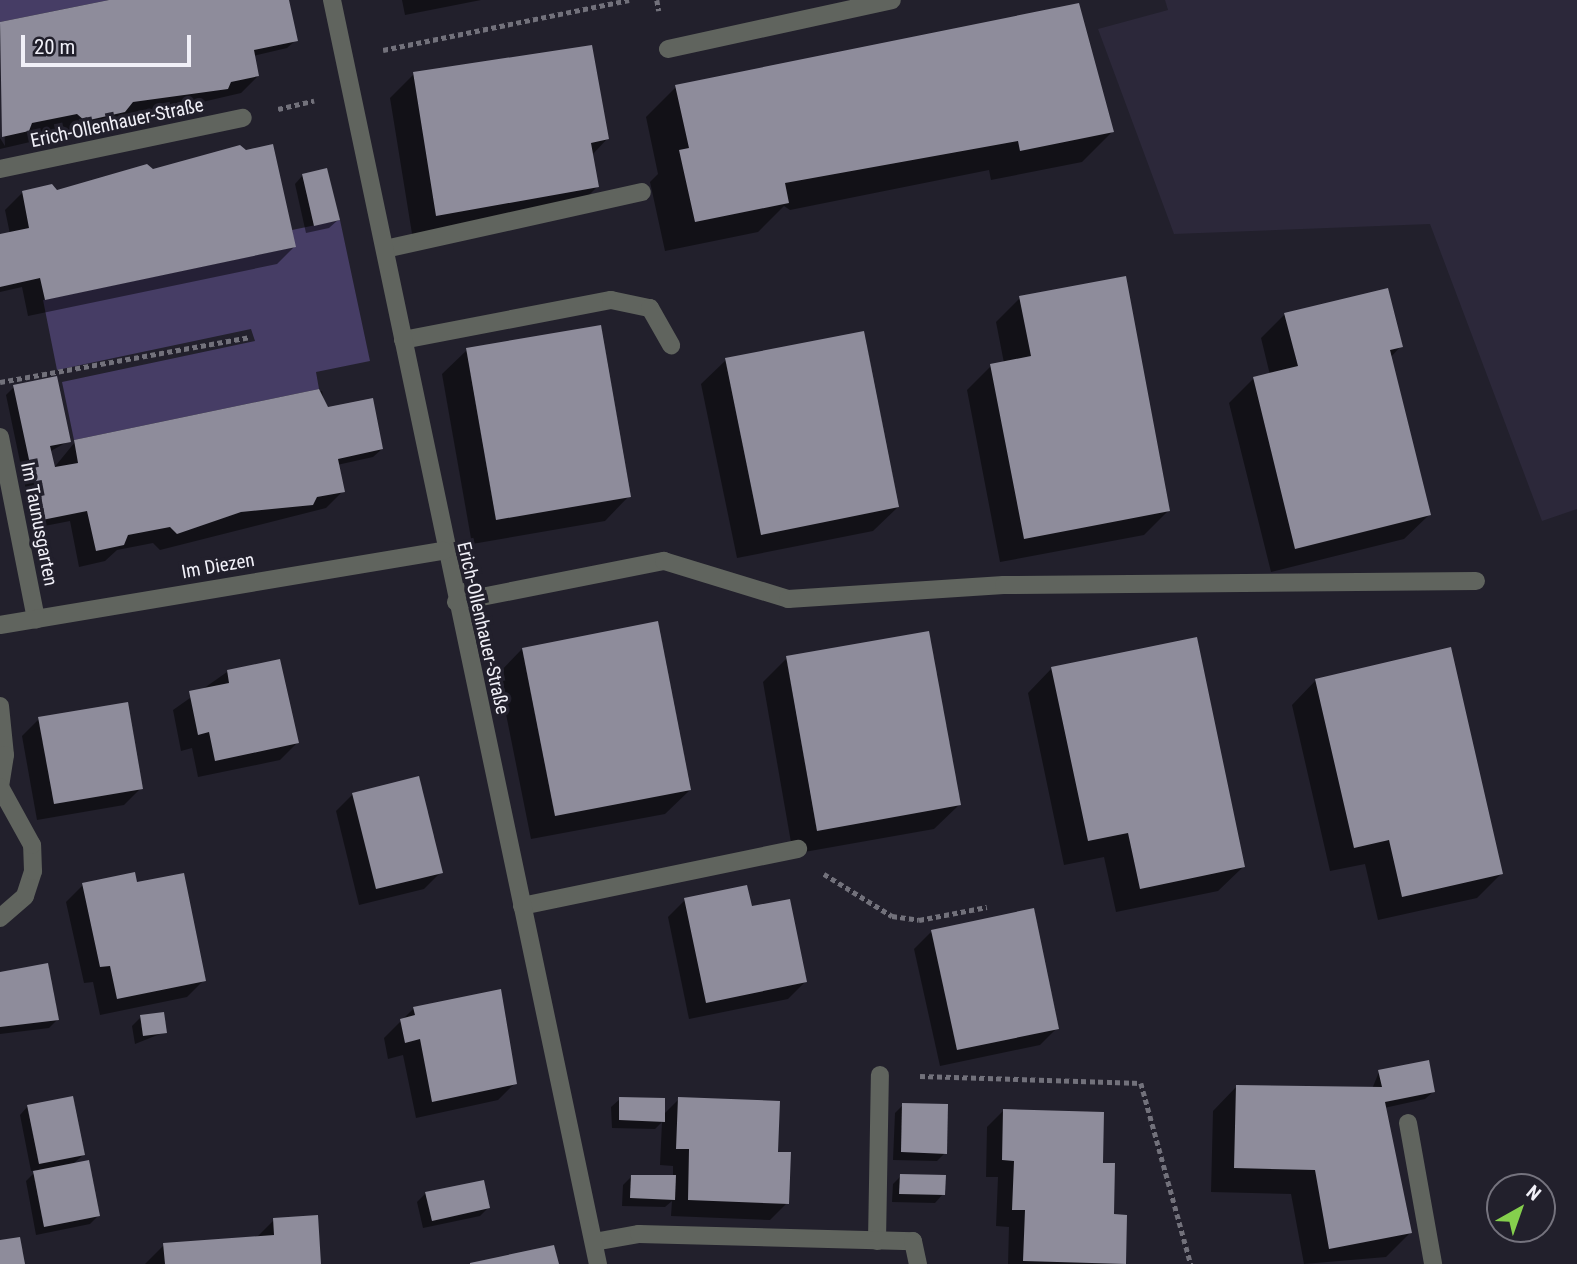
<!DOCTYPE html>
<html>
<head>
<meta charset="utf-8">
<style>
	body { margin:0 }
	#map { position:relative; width:1577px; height:1264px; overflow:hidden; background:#22202c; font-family:"Roboto Condensed",sans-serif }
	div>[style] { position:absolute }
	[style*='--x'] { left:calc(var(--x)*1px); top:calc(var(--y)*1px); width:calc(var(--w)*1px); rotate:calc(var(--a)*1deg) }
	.built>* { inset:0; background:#2c283a }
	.green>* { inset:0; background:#463d65 }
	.shadow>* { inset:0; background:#0007 }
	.building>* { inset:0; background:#8e8c9b }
	.path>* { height:4.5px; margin-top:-2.25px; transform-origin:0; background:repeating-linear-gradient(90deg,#72717b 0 5px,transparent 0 8.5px) }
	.lane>* { height:18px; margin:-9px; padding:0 9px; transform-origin:9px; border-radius:9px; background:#60645e }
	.street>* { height:18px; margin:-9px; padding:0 9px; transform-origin:9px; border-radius:9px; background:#60645e }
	span { translate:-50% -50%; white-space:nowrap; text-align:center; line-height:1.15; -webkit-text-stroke:7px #22202c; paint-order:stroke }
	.street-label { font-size:19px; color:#f1f0f8 }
	.north { position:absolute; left:1486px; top:1173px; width:70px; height:70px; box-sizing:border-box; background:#22202c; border:2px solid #75737e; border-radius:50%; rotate:40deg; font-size:19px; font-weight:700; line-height:28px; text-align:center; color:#f1f0f8 }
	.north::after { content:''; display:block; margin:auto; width:24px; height:32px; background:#85cf4d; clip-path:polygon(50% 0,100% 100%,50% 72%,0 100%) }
	.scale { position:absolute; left:21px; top:35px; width:170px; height:32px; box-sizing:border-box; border:4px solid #f1f0f8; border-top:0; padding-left:9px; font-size:21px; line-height:24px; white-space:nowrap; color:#f1f0f8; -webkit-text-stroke:5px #22202c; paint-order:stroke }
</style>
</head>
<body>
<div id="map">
	<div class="built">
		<div style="clip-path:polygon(1165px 0,1577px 0,1577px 509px,1542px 521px,1430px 224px,1174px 234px,1098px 29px,1168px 10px)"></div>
	</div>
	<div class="green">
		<div style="clip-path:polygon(0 0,109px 0,0 22px)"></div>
		<div style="clip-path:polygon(340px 220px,370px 361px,316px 372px,319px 389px,74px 440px,62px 382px,255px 341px,251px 329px,57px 370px,43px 300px,295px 247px,292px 230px)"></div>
	</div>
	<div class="shadow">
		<div style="clip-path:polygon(117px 0,288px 0,296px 40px,287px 48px,253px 56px,258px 76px,241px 93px,0 149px,0 138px,5px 146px,0 24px)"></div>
		<div style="clip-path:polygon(402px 0,481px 0,405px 15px)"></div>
		<div style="clip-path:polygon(414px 74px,607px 139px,592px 155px,597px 187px,573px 211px,413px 240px,390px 98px)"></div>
		<div style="clip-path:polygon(676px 87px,1112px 132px,1082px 162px,991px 180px,989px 170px,790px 210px,784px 206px,758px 232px,665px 251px,650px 182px,658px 174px,646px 117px)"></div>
		<div style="clip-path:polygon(303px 175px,338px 220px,329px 228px,306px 233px,295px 184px)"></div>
		<div style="clip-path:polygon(56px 192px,294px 247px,277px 264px,28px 316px,22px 287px,0 292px,0 236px,10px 234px,5px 210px,22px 193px)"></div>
		<div style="clip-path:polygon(1020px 298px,1168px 511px,1144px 535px,1000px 562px,967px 390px,991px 366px,1004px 363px,996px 322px)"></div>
		<div style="clip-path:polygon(1285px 314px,1401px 346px,1390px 358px,1429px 515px,1404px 539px,1271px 572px,1229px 403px,1253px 379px,1270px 375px,1261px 338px)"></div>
		<div style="clip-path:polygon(467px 350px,629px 496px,605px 521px,472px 544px,442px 374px)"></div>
		<div style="clip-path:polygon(726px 360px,898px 507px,873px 531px,737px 558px,701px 384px)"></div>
		<div style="clip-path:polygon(14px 387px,69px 441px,49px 452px,53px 469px,75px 442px,322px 391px,326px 411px,382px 449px,373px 457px,337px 465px,343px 491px,326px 508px,160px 550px,153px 543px,117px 550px,105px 561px,79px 567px,70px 521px,34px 528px,6px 395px)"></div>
		<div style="clip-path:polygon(522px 649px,690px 790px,665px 814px,531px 839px,498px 674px)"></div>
		<div style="clip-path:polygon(787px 658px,959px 805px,934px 829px,793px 854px,763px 682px)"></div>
		<div style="clip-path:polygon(1052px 668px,1243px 867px,1218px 891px,1116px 912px,1104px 857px,1064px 865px,1028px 693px)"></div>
		<div style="clip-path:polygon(227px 672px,297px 743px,280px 760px,198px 777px,192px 748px,181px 751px,173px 710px)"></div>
		<div style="clip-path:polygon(1316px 680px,1501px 874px,1477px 898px,1378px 920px,1365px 864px,1330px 871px,1292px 705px)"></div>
		<div style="clip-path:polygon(39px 719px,141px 788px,124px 805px,37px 820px,22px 736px)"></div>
		<div style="clip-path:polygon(353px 794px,441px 872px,424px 889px,359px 905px,336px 811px)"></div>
		<div style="clip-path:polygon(136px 884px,204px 980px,187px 997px,100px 1015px,93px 982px,84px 983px,66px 902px,83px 885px)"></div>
		<div style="clip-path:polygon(685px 900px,751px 909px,805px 982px,788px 999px,689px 1019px,668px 917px)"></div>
		<div style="clip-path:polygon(931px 932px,1057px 1028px,1040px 1045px,940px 1066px,914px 949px)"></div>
		<div style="clip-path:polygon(0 974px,57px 1020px,49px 1028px,0 1034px)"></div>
		<div style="clip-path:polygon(414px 1008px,515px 1083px,498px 1100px,416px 1118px,403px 1055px,388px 1059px,384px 1038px)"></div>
		<div style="clip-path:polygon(141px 1017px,165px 1032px,135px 1044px,132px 1026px)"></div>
		<div style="clip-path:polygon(1379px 1072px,1434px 1091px,1425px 1099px,1384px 1108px,1410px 1233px,1386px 1257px,1304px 1264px,1291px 1194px,1211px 1192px,1213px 1111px,1237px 1086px,1372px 1089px)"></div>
		<div style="clip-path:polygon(620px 1099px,663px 1115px,679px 1099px,787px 1203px,770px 1220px,671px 1216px,672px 1201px,665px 1207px,622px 1206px,623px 1185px,632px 1176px,673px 1177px,673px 1166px,660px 1165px,662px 1122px,655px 1129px,612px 1128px,611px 1107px)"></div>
		<div style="clip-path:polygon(903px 1105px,945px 1153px,937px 1161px,893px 1160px,895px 1113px)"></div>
		<div style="clip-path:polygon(28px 1106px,83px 1155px,72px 1165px,98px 1216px,90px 1224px,36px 1235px,26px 1181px,37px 1170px,31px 1171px,20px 1115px)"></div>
		<div style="clip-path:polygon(1004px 1110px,1101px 1164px,1112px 1215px,1125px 1216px,1124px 1264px,1008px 1264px,1009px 1227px,996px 1226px,998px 1177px,986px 1177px,987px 1127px)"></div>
		<div style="clip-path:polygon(901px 1176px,943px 1194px,935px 1203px,892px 1202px,893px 1184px)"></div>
		<div style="clip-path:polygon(426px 1193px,488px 1208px,480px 1216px,423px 1228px,417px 1202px)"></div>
		<div style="clip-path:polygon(274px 1220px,320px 1264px,145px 1264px,164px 1245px,255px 1239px)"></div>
	</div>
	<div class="building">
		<div style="clip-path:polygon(109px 0,289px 0,298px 41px,254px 50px,259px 76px,231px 82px,228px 89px,133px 102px,125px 112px,85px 121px,77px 114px,32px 123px,29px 131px,2px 137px,0 22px)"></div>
		<div style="clip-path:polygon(1079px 3px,1114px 132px,1020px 151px,1018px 141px,785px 183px,789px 203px,695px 222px,679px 150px,689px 148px,675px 85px)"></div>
		<div style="clip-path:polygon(592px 45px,609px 139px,591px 143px,599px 187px,436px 216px,413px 72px)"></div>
		<div style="clip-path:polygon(273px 144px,296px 247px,45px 300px,40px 278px,0 287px,0 234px,29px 228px,22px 191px,52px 184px,57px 190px,147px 164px,153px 169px,240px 145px,246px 150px)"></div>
		<div style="clip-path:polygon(327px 168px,340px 220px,314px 226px,302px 174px)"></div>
		<div style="clip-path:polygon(1126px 276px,1170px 511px,1024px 539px,990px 364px,1031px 356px,1019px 296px)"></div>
		<div style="clip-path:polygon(1388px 288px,1403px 347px,1390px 350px,1431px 515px,1295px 549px,1253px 377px,1298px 366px,1284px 313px)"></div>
		<div style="clip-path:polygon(601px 325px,631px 497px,496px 520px,466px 348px)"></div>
		<div style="clip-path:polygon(864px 331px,899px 507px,761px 535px,725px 358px)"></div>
		<div style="clip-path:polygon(57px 376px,71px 442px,50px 446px,55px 467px,78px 463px,74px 440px,319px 389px,328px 407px,373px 398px,383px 449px,338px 459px,345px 492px,317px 497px,313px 505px,241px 512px,177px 534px,170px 527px,128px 535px,124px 545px,96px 551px,87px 511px,42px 520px,13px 385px)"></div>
		<div style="clip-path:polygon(658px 621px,691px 790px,555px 816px,522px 648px)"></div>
		<div style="clip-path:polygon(929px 631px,961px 805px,817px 831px,786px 656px)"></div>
		<div style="clip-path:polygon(1197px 637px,1245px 867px,1140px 889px,1128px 833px,1088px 841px,1051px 667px)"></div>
		<div style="clip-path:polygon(1451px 647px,1503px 874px,1402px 897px,1389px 840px,1354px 848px,1315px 679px)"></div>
		<div style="clip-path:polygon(280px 659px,299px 743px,215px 761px,209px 732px,198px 735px,189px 691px,229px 683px,227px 670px)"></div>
		<div style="clip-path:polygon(128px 702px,143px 789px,54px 804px,38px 717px)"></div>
		<div style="clip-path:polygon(419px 776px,443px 873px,376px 889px,352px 793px)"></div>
		<div style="clip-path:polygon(135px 872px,137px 882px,184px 873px,206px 981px,117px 999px,110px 966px,100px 967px,82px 883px)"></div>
		<div style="clip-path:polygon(747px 885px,752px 906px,790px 899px,807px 982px,706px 1003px,684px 898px)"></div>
		<div style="clip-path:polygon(1034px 908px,1059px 1029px,957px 1050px,931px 930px)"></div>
		<div style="clip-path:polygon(48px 963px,59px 1020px,0 1027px,0 972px)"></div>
		<div style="clip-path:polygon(501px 989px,517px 1084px,432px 1102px,420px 1039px,405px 1043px,400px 1019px,415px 1015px,413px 1007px)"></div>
		<div style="clip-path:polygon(164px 1012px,167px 1033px,143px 1036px,140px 1015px)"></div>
		<div style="clip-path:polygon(1429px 1060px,1435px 1092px,1385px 1102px,1412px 1233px,1329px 1249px,1315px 1170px,1234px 1168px,1236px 1085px,1382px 1087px,1378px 1070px)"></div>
		<div style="clip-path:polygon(73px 1096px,85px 1155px,39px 1164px,27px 1105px)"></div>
		<div style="clip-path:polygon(619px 1097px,665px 1098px,665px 1122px,619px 1120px)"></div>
		<div style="clip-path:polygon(678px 1097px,780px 1101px,778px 1152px,791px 1152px,789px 1204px,688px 1200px,689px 1149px,676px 1149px)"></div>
		<div style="clip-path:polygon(902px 1103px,948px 1104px,947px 1154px,901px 1152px)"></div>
		<div style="clip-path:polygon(1003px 1109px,1104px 1112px,1103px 1163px,1115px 1163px,1114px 1214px,1127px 1215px,1126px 1264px,1023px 1261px,1025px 1210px,1012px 1210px,1014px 1161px,1002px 1160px)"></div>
		<div style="clip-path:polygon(89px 1160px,100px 1216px,44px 1227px,33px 1171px)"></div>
		<div style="clip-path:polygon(900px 1174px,946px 1175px,945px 1195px,899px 1194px)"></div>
		<div style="clip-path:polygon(631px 1175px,676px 1175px,675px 1200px,630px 1198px)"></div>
		<div style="clip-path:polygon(484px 1180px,490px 1208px,432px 1221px,425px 1192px)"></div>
		<div style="clip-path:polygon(318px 1215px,321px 1264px,165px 1264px,163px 1243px,274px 1235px,273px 1218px)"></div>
		<div style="clip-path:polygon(20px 1237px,25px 1264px,0 1264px,0 1240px)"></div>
		<div style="clip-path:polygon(554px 1245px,559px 1264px,470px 1264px,470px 1263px)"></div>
	</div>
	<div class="path">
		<div style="--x:657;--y:0;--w:11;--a:80"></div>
		<div style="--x:383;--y:50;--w:251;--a:-11.5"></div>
		<div style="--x:278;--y:109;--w:37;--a:-13"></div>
		<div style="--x:0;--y:382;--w:253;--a:-10.2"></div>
		<div style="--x:824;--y:874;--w:80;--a:31.7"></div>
		<div style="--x:892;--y:916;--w:27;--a:8"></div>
		<div style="--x:919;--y:920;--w:69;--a:-10.8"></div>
		<div style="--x:920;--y:1076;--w:221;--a:1.8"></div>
		<div style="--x:1141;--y:1083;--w:188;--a:74.6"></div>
	</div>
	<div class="lane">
		<div style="--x:385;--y:249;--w:263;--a:-12.5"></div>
		<div style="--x:403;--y:340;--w:212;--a:-10.9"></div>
		<div style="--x:611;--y:300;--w:40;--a:12"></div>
		<div style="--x:650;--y:308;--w:43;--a:60.4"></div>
		<div style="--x:456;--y:602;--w:212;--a:-11.2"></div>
		<div style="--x:664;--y:561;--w:130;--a:17"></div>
		<div style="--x:788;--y:599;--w:216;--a:-3.7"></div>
		<div style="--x:1004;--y:585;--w:472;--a:-0.5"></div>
		<div style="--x:0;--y:706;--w:49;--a:84.2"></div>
		<div style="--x:5;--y:755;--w:32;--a:99"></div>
		<div style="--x:522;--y:906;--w:282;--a:-11.7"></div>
		<div style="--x:0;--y:918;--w:33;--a:-41"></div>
		<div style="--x:25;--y:896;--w:26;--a:-72"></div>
		<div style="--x:33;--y:871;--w:26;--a:-92"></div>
		<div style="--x:32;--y:845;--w:66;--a:-118.9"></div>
		<div style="--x:1408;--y:1123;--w:143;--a:79.9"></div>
		<div style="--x:877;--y:1241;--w:166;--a:-89"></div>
		<div style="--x:594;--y:1242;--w:46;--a:-10.1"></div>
		<div style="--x:639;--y:1234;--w:274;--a:1.5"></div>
		<div style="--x:913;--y:1241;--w:24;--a:78"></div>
	</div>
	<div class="street">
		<div style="--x:332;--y:0;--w:1292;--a:78.12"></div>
		<div style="--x:668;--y:49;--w:229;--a:-12.3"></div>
		<div style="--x:0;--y:169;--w:248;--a:-11.9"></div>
		<div style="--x:0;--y:437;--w:186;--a:78.8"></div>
		<div style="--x:0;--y:625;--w:450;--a:-9.5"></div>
	</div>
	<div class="street-label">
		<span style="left:117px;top:123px;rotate:-12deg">Erich-Ollenhauer-Straße</span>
		<span style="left:39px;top:524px;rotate:79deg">Im Taunusgarten</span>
		<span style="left:218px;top:566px;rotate:-10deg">Im Diezen</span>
		<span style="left:483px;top:628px;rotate:77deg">Erich-Ollenhauer-Straße</span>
	</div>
	<div class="north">N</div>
	<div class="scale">20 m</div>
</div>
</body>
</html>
